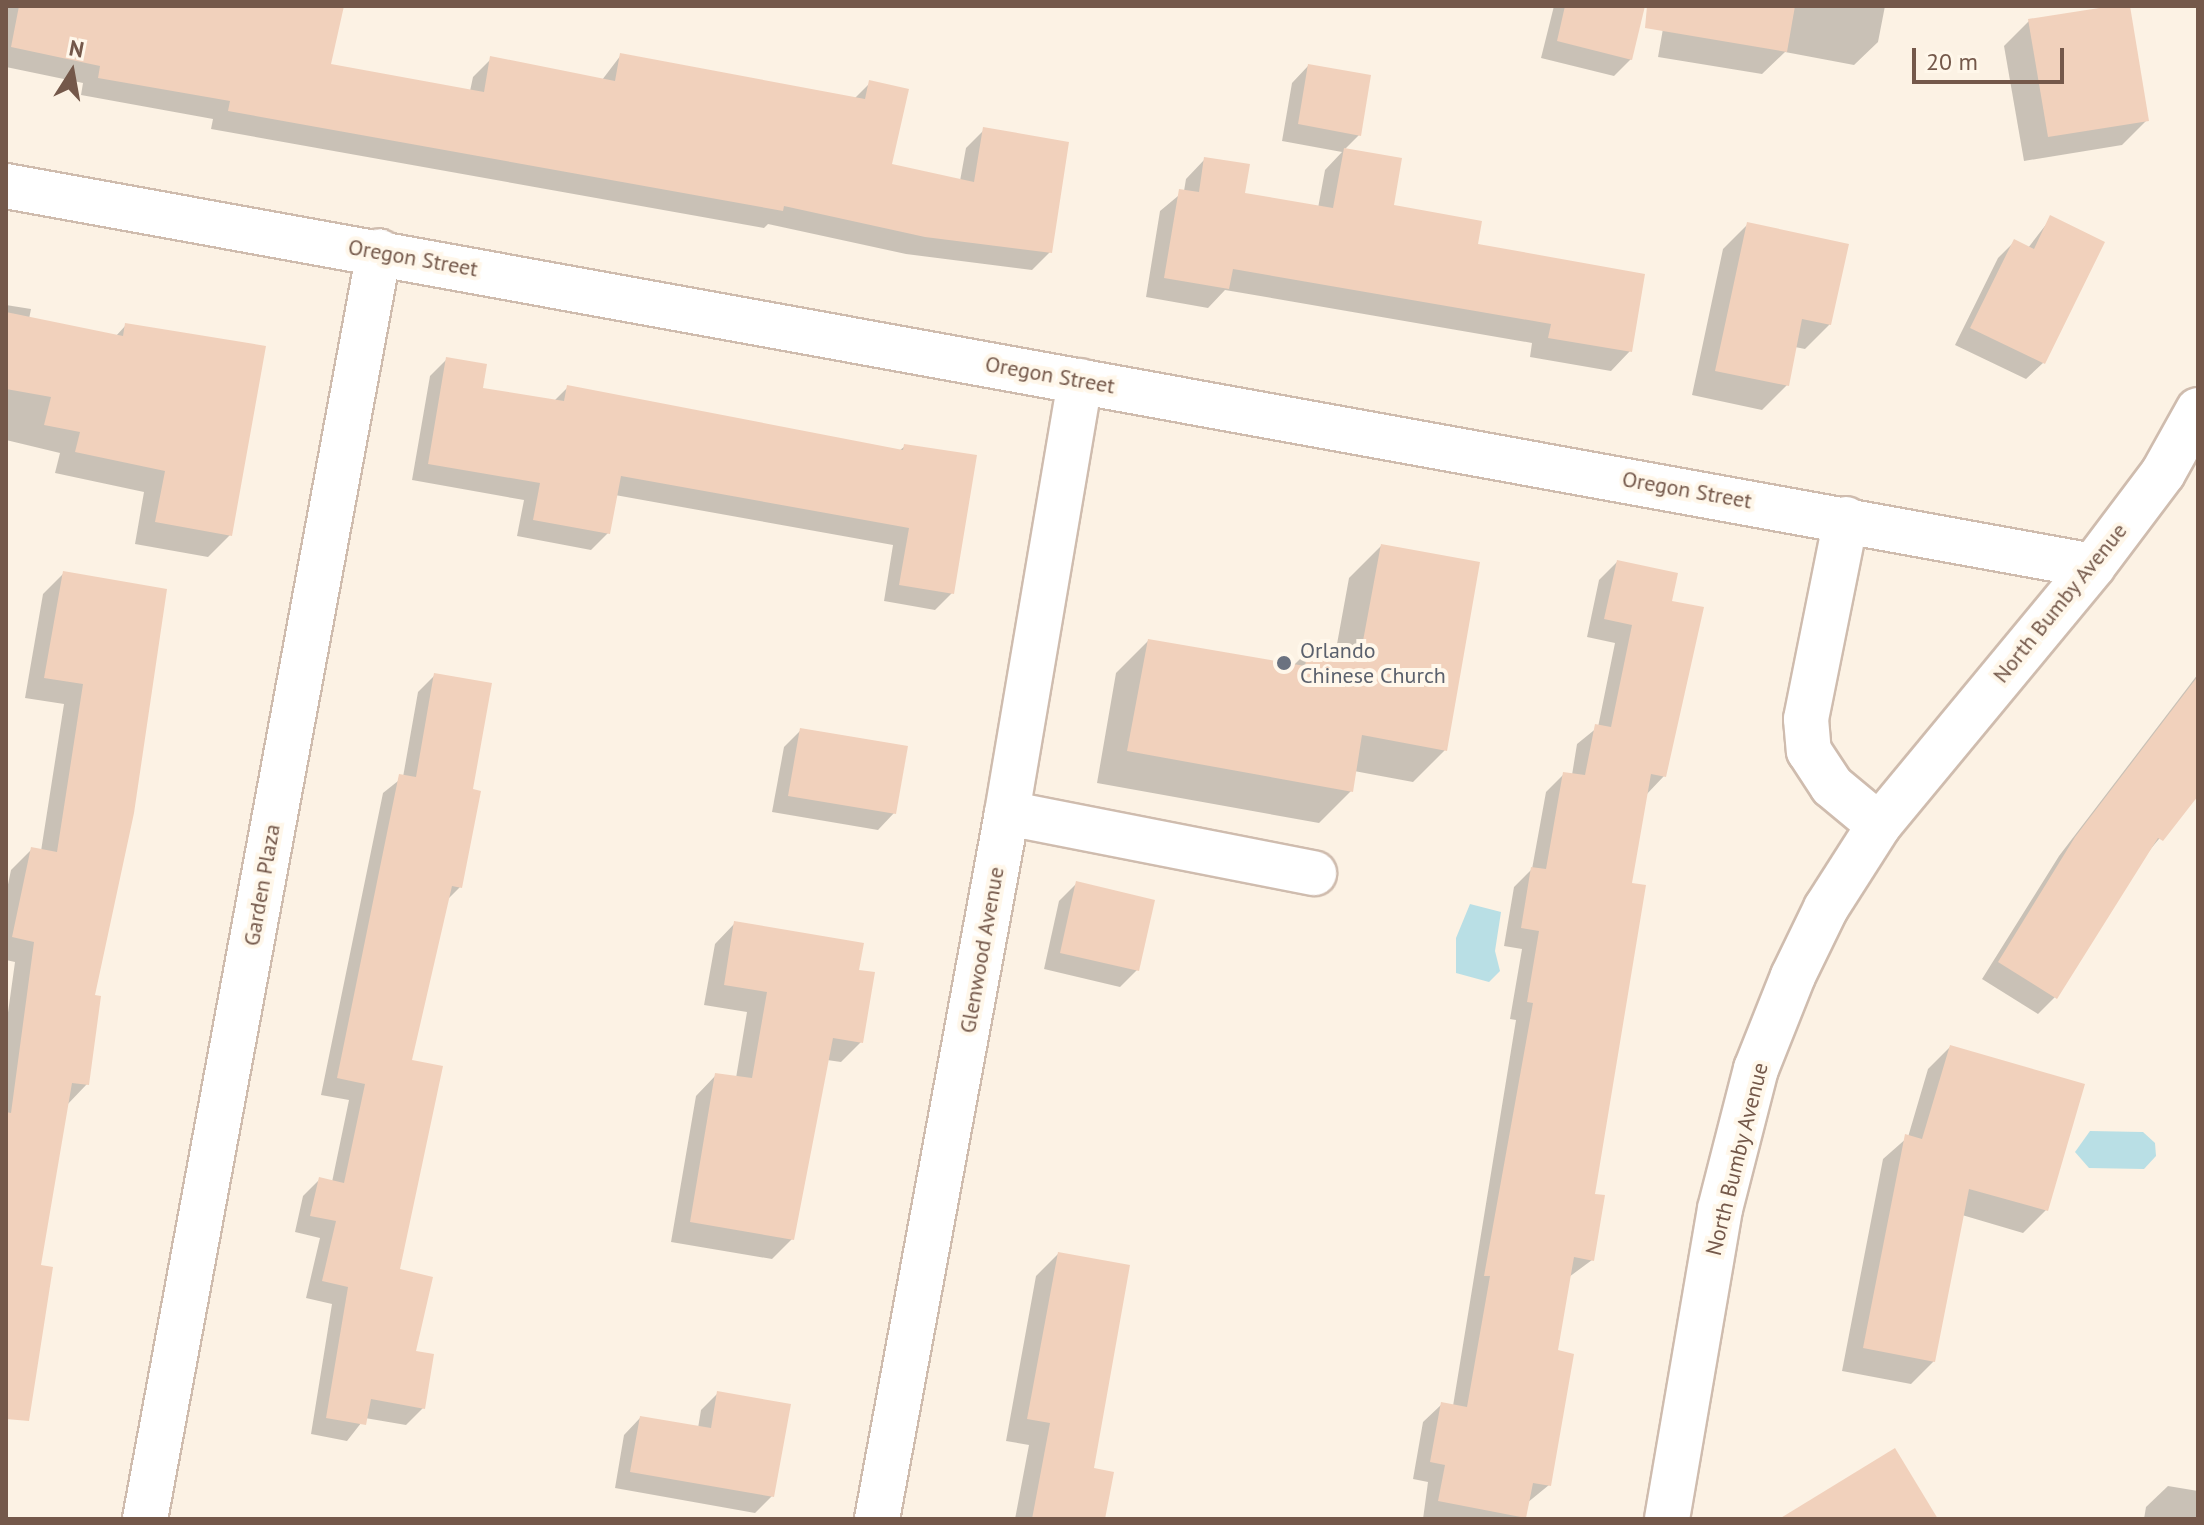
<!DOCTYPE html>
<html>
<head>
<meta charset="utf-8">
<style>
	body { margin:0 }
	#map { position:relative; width:2204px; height:1525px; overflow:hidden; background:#fcf2e4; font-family:"PT Sans",sans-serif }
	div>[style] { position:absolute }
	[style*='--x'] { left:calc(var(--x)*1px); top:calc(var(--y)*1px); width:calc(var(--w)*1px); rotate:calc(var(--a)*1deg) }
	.water>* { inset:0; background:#b9dfe5 }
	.shadow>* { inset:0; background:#0003 }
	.building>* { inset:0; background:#f1d1bc }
	.roads { filter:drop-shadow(2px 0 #cfbcae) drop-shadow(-2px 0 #cfbcae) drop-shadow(0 2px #cfbcae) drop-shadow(0 -2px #cfbcae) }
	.minor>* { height:44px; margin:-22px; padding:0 22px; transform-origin:22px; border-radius:22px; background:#fff }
	.dots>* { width:22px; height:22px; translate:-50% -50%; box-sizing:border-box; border:4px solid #fff7ea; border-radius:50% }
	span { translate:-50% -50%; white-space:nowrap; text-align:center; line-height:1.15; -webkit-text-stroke:8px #fff7ea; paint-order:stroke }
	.street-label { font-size:22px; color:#74584a }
	.worship-label { font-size:22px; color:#5b616d }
	.left { translate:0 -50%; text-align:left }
	.frame { position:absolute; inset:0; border:8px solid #74584a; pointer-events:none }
	.north { position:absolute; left:32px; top:32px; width:80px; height:80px; -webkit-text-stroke:6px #fff7ea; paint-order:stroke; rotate:11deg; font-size:22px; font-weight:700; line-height:32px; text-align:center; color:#74584a }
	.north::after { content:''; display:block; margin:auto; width:28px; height:36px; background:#74584a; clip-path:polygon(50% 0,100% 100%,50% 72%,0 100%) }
	.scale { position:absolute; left:1912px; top:48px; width:152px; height:36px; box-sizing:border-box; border:4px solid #74584a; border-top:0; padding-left:10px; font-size:24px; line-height:28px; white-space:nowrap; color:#74584a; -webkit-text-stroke:6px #fff7ea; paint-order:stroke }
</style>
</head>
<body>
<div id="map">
	<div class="water">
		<div style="clip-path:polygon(1470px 904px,1501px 912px,1495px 951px,1500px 971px,1489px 982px,1456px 973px,1456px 938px)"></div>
		<div style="clip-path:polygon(2090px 1131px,2143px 1132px,2155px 1143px,2156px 1156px,2144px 1169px,2089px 1168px,2075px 1152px)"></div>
	</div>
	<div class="shadow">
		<div style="clip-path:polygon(6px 6px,342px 6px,329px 66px,470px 91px,473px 77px,491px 59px,602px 80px,621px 55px,854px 99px,870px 83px,890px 166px,960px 181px,966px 148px,984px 130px,1050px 252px,1032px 270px,906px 254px,768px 224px,764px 228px,211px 129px,213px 119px,81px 95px,83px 83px,6px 67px)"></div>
		<div style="clip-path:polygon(1554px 6px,1643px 6px,1631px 59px,1614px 76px,1541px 58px)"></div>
		<div style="clip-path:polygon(1667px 6px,1885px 6px,1878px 42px,1854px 65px,1785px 52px,1762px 74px,1658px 57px)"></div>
		<div style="clip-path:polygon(2128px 6px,2147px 120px,2122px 145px,2024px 161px,2004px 46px,2029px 21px)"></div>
		<div style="clip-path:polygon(1308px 66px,1359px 135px,1344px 150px,1392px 207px,1476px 246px,1630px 351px,1611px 371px,1530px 357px,1532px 343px,1225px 290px,1208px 308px,1146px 297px,1160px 211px,1184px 191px,1186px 179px,1205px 159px,1243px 194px,1318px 208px,1325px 170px,1342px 152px,1282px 141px,1292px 83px)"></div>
		<div style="clip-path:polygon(2051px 218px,2043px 363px,2026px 379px,1955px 345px,1998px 258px,2015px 241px,2028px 248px)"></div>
		<div style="clip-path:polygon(1748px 224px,1830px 324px,1805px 349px,1795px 347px,1787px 385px,1762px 410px,1692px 395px,1723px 249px)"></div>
		<div style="clip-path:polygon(6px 305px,31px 309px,29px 319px,115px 337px,126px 325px,230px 535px,208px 557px,135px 544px,144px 492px,55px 473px,60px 453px,6px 440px)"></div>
		<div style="clip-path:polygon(447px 359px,481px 389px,554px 401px,568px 387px,899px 451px,905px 446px,952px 593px,935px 610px,884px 601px,893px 545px,615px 495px,608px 533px,591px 550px,517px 536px,524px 500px,412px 480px,430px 376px)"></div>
		<div style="clip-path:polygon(1381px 546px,1445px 750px,1413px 782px,1354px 771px,1351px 791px,1319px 823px,1097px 783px,1116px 673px,1148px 641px,1293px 666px,1309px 650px,1335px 655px,1349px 578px)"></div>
		<div style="clip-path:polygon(1617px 562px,1670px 602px,1664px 776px,1646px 795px,1630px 885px,1593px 1195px,1592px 1260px,1569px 1277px,1556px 1352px,1549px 1485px,1527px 1503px,1524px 1519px,1423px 1519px,1428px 1482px,1413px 1479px,1423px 1422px,1442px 1404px,1453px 1406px,1516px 1020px,1510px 1019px,1522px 949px,1504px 946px,1514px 887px,1532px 869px,1546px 792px,1564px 774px,1572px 775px,1577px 744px,1598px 727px,1615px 643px,1587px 637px,1599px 580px)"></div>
		<div style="clip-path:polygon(64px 573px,165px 590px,93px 996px,87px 1084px,66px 1106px,6px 1374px,6px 1027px,15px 962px,6px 960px,6px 894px,11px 870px,32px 849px,41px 851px,64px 704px,25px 698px,43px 594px)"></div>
		<div style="clip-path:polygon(2198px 674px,2198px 792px,2144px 857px,2055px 997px,2038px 1014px,1982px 979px,2059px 856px)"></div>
		<div style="clip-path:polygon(435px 675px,471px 791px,460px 887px,447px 900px,409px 1061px,398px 1271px,423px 1408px,406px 1425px,365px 1418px,347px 1441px,311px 1434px,332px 1304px,306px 1298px,320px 1238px,295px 1232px,303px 1196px,320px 1179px,332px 1182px,349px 1100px,321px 1095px,383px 793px,403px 777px,418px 692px)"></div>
		<div style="clip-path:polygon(801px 730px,894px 813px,878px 830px,772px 812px,784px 747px)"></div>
		<div style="clip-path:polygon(1076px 884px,1137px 970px,1120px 987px,1044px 969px,1059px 901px)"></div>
		<div style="clip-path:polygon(735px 923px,857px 972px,861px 1042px,841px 1062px,827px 1060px,792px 1239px,772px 1259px,671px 1242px,696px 1096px,716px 1075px,736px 1078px,747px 1012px,704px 1005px,715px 944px)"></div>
		<div style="clip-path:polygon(1950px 1047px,2046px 1210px,2023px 1233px,1962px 1215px,1934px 1361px,1911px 1384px,1842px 1371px,1883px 1159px,1908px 1137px,1928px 1069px)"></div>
		<div style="clip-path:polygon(1058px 1254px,1091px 1470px,1103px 1519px,1015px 1519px,1029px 1445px,1006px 1441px,1036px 1276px)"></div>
		<div style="clip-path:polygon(718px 1393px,772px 1496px,755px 1513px,615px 1488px,624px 1435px,640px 1418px,698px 1428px,701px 1410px)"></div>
		<div style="clip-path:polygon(2168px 1486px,2198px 1491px,2198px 1519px,2144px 1519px,2146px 1507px)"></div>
	</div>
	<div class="building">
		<div style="clip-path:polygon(19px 6px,344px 6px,331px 64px,484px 92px,490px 56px,615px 81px,620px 53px,865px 99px,869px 80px,909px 89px,892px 164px,974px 182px,983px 127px,1069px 142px,1052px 253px,925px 237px,784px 206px,783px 211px,228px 111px,230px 101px,98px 78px,100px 66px,11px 47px)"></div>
		<div style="clip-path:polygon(1565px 6px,1645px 6px,1632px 60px,1557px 41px)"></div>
		<div style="clip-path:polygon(1647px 6px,1795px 6px,1787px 52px,1645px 28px)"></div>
		<div style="clip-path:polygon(2112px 6px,2130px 6px,2149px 121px,2048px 137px,2028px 19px)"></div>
		<div style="clip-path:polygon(1308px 64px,1371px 75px,1361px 136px,1298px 124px)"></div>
		<div style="clip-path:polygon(1344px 148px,1402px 158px,1394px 205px,1482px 221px,1478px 244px,1645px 274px,1632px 352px,1548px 338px,1551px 324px,1233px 269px,1229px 289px,1164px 278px,1179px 189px,1199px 192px,1204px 157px,1250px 164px,1245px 193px,1333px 208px)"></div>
		<div style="clip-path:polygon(2050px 215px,2105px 242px,2045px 364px,1970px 328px,2014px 239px,2034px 249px)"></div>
		<div style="clip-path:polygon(1747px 222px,1849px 244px,1831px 325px,1802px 319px,1789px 386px,1715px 371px)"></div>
		<div style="clip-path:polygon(6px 312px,123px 336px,125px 323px,266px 346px,232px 536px,155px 522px,165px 471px,75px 452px,80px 432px,44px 425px,51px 397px,6px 389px)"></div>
		<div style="clip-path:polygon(446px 357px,487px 364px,483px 388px,564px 401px,567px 385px,903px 450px,904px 444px,977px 455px,954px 594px,899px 585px,909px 528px,621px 476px,610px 534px,533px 520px,540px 483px,428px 464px)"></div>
		<div style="clip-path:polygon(1381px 544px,1480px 562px,1447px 751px,1362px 735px,1353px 792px,1127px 751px,1148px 639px,1305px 666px,1308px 648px,1360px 657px)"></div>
		<div style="clip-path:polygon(1617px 560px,1678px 573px,1672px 601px,1704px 607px,1666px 777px,1651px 774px,1632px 883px,1646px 885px,1595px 1194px,1605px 1195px,1594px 1261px,1574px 1257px,1558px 1350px,1574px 1354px,1551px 1486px,1533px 1483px,1526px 1518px,1438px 1501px,1445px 1465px,1430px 1462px,1441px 1402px,1467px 1407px,1490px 1276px,1484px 1276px,1533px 1003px,1527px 1002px,1539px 931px,1521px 928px,1531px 867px,1546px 869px,1563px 772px,1585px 775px,1595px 724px,1611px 727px,1632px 625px,1604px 619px)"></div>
		<div style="clip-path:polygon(63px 571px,167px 589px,134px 813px,95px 995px,101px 996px,89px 1085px,72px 1083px,41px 1265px,53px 1267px,29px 1421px,6px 1419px,6px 1112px,11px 1113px,34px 942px,12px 937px,31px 847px,57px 852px,83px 684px,44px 678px)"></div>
		<div style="clip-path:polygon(434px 673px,492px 683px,473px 789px,481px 791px,462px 888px,452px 886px,412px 1060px,443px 1066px,400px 1269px,433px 1277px,416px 1351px,434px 1354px,425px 1409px,371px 1399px,366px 1425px,326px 1418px,348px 1287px,322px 1281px,336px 1221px,310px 1216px,319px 1177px,344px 1183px,365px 1084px,337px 1078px,399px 774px,416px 777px)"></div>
		<div style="clip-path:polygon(2198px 676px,2198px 796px,2163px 841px,2158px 838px,2057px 999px,1998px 962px,2075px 837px)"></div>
		<div style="clip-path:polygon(800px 728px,908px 746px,896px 814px,788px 796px)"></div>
		<div style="clip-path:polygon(1076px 881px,1155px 900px,1139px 971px,1060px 953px)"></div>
		<div style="clip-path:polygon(734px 921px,864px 943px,859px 970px,875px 972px,863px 1043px,833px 1038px,794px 1240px,690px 1222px,715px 1073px,752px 1078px,767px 992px,724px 985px)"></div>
		<div style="clip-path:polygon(1950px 1045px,2085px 1084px,2048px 1211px,1969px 1189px,1935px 1362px,1863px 1348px,1905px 1134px,1922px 1139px)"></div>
		<div style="clip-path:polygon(1058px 1252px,1130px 1265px,1094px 1468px,1114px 1472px,1105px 1519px,1032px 1519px,1050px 1423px,1027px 1419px)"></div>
		<div style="clip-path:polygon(717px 1391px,791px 1404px,774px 1497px,630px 1472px,640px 1416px,711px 1428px)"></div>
		<div style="clip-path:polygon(1895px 1448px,1938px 1519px,1779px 1519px)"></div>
	</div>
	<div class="roads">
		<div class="minor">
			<div style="--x:6;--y:186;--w:2121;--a:10.32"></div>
			<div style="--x:1846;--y:519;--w:204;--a:101.3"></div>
			<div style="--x:1806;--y:719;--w:32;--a:85"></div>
			<div style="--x:1809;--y:751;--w:42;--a:56.7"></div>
			<div style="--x:1832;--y:786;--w:61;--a:39.7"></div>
			<div style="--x:1007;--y:813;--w:313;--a:11.1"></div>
			<div style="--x:145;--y:1519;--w:1289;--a:-79.54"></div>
			<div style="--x:877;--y:1519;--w:718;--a:-79.57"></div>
			<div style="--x:1007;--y:813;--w:438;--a:-80.4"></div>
			<div style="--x:1667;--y:1519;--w:314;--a:-80.3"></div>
			<div style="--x:1720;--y:1209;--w:145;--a:-75.6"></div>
			<div style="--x:1756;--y:1069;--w:100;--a:-68.3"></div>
			<div style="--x:1793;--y:976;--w:76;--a:-64.1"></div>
			<div style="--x:1826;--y:908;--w:98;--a:-57.4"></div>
			<div style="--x:1879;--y:825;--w:336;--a:-50.4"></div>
			<div style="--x:2093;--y:566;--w:116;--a:-53"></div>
			<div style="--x:2163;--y:473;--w:72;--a:-60.9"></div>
		</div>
	</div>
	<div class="dots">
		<div style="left:1284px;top:663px;background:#6b7280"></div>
	</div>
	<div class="street-label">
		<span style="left:413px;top:258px;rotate:10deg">Oregon Street</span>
		<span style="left:1050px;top:375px;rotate:10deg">Oregon Street</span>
		<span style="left:1687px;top:490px;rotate:10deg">Oregon Street</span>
		<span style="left:2060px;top:603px;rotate:-51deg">North Bumby Avenue</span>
		<span style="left:262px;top:885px;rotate:-80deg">Garden Plaza</span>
		<span style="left:982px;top:950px;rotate:-80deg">Glenwood Avenue</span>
		<span style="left:1737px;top:1159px;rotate:-76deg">North Bumby Avenue</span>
	</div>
	<div class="worship-label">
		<span class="left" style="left:1300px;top:663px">Orlando<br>Chinese Church</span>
	</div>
	<div class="frame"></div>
	<div class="north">N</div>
	<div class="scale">20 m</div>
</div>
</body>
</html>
